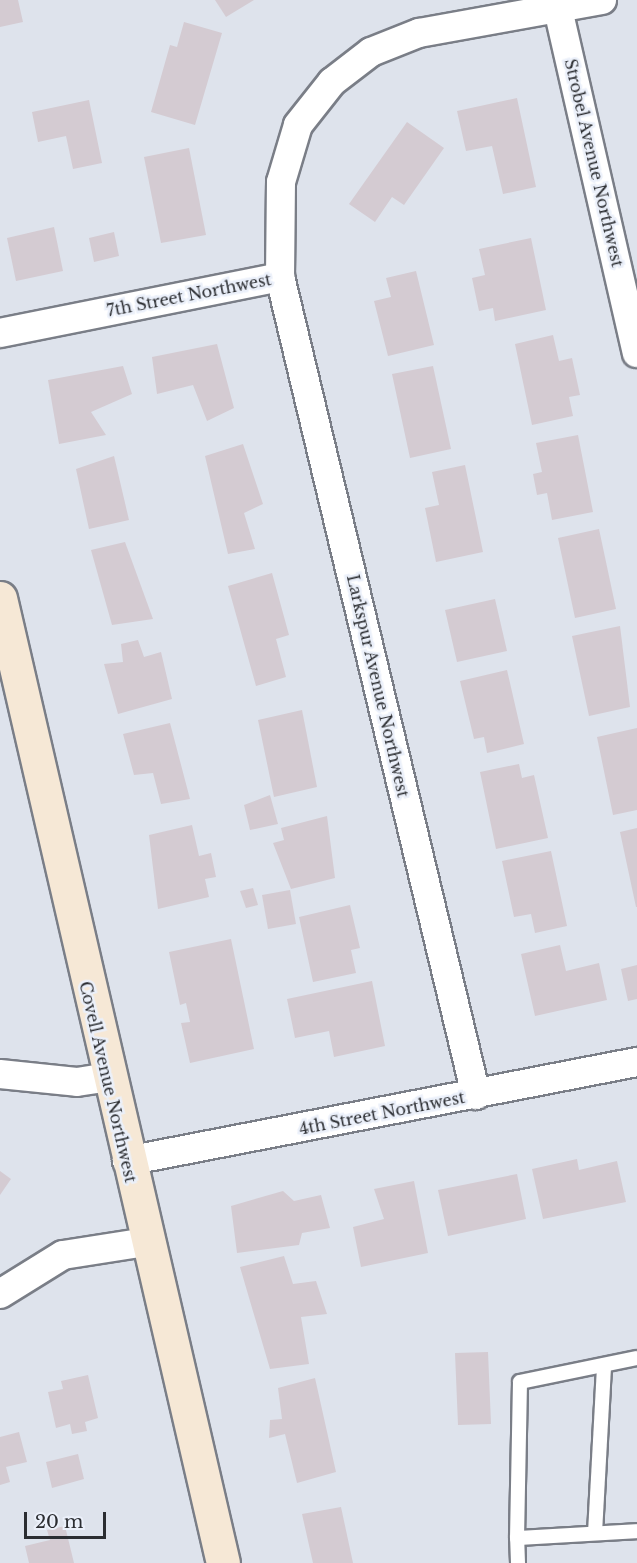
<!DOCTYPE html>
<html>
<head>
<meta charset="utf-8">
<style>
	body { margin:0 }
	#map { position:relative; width:637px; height:1563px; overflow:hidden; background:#dee3ec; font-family:"Libre Baskerville",serif }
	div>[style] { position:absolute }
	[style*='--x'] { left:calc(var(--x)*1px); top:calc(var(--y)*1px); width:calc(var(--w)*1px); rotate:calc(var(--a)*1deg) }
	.building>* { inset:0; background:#d4cbd2 }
	.roads { filter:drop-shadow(2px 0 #7a7e87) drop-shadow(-2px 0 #7a7e87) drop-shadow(0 2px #7a7e87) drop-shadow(0 -2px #7a7e87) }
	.lane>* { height:14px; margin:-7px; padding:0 7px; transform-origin:7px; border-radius:7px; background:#fff }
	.street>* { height:28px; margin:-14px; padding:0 14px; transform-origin:14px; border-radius:14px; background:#fff }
	.secondary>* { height:33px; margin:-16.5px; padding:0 16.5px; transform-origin:16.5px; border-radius:16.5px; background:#f6e8d6 }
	span { translate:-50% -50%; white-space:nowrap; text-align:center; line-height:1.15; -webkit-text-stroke:5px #ebf0fa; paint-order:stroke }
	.street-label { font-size:16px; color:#2b2d31 }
	.scale { position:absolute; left:24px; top:1512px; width:82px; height:27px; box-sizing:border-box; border:3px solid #2b2d31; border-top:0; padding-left:8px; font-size:18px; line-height:21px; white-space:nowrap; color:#2b2d31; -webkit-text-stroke:4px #ebf0fa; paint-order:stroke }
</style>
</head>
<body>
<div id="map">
	<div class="building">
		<div style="clip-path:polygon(0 0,18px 0,23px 22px,0 27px)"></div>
		<div style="clip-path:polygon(215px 0,254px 0,226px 17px)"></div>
		<div style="clip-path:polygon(184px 22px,222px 33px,195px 125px,151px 112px,170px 45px,177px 47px)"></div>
		<div style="clip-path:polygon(517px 98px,536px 187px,503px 194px,492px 146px,466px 151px,457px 111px)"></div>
		<div style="clip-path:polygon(89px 100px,102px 163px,73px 169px,66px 136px,38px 142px,32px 112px)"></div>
		<div style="clip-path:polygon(407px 122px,444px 148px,404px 205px,392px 197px,375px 222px,349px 204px)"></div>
		<div style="clip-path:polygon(189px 148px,206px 235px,161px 243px,144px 157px)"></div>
		<div style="clip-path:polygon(54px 227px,63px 271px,16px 281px,7px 238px)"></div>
		<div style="clip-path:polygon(114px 232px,119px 256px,94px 262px,89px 238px)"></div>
		<div style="clip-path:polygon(531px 238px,546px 310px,495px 321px,493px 308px,479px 311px,472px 278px,485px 275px,479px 249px)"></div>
		<div style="clip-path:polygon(416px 271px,434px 345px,388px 356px,374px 301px,391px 297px,386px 278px)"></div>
		<div style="clip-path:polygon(553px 335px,559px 361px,572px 358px,580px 395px,569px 397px,573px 416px,532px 425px,515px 344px)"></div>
		<div style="clip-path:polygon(217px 344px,234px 408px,207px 421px,193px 385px,157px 394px,152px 357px)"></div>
		<div style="clip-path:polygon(123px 366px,132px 394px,91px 412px,106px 435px,59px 444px,48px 380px)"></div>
		<div style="clip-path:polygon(433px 366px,451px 449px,410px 458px,392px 374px)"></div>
		<div style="clip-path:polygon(578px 435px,593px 512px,552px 520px,547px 493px,537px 495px,533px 474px,542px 472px,536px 443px)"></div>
		<div style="clip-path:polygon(243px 444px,263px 504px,244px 513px,255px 549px,228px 554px,205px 456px)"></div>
		<div style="clip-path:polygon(114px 456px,129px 520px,89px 529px,76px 469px)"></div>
		<div style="clip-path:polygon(465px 465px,483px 552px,436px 562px,425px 508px,439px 505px,432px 472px)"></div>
		<div style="clip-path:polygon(599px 529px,616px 609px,575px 618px,558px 538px)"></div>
		<div style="clip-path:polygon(125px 542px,153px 619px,112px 625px,91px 550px)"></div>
		<div style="clip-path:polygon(272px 573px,289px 635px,276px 639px,286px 677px,256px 686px,228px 586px)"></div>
		<div style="clip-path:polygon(495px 599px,507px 651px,457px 662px,445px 610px)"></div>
		<div style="clip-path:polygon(620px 626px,630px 707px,589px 716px,572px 636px)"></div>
		<div style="clip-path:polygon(138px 640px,144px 657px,161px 652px,172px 699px,118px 714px,104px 664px,123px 662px,121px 644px)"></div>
		<div style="clip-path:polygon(507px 670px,524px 744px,487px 753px,484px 737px,474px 739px,460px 681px)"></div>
		<div style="clip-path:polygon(302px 710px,317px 787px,274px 797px,258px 720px)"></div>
		<div style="clip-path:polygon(170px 723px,190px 799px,161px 804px,153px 773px,134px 775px,123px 734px)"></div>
		<div style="clip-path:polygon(637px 728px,637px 810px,613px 815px,597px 737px)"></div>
		<div style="clip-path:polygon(519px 764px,522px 778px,534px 775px,548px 838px,496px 849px,480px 772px)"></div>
		<div style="clip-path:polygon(270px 795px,278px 824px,250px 830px,244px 805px)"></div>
		<div style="clip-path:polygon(327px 816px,335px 878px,291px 889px,273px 843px,284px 840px,281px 828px)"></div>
		<div style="clip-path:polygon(192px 825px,199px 856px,211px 853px,216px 877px,205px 879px,209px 897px,158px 909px,149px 835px)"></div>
		<div style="clip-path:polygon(637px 828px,637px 907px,636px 907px,620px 832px)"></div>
		<div style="clip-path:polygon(551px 851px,567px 926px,535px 933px,531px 914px,514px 917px,502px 861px)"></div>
		<div style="clip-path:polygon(253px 888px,258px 905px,246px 908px,240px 891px)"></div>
		<div style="clip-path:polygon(290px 890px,296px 924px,268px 929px,262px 895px)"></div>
		<div style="clip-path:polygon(350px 905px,360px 948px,351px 950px,356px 973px,313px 982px,299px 917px)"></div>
		<div style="clip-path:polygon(231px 939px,254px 1049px,190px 1063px,181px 1023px,190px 1022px,186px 1003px,180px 1005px,169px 952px)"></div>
		<div style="clip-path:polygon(560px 945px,566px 971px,599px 963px,607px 1000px,535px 1016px,521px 954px)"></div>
		<div style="clip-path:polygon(637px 965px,637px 999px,628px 1001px,621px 969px)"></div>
		<div style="clip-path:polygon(372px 981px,385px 1046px,334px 1057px,329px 1031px,295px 1038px,287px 999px)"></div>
		<div style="clip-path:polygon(577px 1159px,579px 1170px,617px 1161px,626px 1202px,543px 1219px,532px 1169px)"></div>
		<div style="clip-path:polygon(0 1171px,11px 1179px,0 1195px)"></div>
		<div style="clip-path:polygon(517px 1174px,526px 1219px,448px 1236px,438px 1190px)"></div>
		<div style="clip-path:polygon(414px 1181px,428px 1253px,361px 1267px,353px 1227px,384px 1219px,374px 1189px)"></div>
		<div style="clip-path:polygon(283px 1191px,294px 1201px,321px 1195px,330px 1228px,302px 1233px,299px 1245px,237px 1253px,231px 1206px)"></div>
		<div style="clip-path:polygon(284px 1256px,293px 1284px,316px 1281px,327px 1314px,301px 1317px,309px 1364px,270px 1369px,240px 1267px)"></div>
		<div style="clip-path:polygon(488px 1352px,491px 1424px,458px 1425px,455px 1353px)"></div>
		<div style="clip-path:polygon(88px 1375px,98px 1418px,85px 1422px,87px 1431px,72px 1434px,70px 1424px,56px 1428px,48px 1392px,63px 1389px,61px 1381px)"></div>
		<div style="clip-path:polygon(315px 1378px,336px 1472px,297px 1483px,285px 1434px,269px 1438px,270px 1420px,282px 1419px,278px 1388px)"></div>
		<div style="clip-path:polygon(19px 1432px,27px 1462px,6px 1467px,10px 1482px,0 1485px,0 1437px)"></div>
		<div style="clip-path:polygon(78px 1454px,84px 1479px,52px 1488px,46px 1462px)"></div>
		<div style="clip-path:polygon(341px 1507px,353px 1563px,313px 1563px,302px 1514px)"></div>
		<div style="clip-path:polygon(65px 1526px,74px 1563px,29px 1563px,25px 1546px,50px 1540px,47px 1530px)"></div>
	</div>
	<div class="roads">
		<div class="lane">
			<div style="--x:595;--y:1533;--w:168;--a:-86.9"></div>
			<div style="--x:517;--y:1538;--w:156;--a:-88.9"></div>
			<div style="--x:520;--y:1382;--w:119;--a:-11.6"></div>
			<div style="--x:518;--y:1563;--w:25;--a:-92"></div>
			<div style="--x:517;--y:1538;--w:120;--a:-3.3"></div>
		</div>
		<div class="street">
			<div style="--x:558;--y:9;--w:353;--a:77.1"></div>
			<div style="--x:0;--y:333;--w:286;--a:-11.3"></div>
			<div style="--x:0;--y:1074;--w:77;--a:5.9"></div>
			<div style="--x:77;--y:1082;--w:30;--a:-9"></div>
			<div style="--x:476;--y:1095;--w:841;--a:-103.47"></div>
			<div style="--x:280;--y:277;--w:95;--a:-89.4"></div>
			<div style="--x:281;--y:182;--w:59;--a:-73.4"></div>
			<div style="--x:298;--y:125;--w:55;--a:-51.7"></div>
			<div style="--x:332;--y:82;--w:49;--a:-37.6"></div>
			<div style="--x:371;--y:52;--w:52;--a:-21.6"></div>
			<div style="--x:419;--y:33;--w:186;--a:-10.2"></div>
			<div style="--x:127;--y:1161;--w:520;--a:-10.99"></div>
			<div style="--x:0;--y:1294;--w:74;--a:-31.8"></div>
			<div style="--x:63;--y:1255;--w:84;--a:-8.9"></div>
		</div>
		<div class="secondary">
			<div style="--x:0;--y:598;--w:990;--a:76.99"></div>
		</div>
	</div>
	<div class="street-label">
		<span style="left:594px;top:163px;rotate:77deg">Strobel Avenue Northwest</span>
		<span style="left:189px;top:295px;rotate:-11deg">7th Street Northwest</span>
		<span style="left:378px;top:686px;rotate:77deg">Larkspur Avenue Northwest</span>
		<span style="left:108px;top:1082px;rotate:77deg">Covell Avenue Northwest</span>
		<span style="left:382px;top:1113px;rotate:-11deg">4th Street Northwest</span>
	</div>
	<div class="scale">20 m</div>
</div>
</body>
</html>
